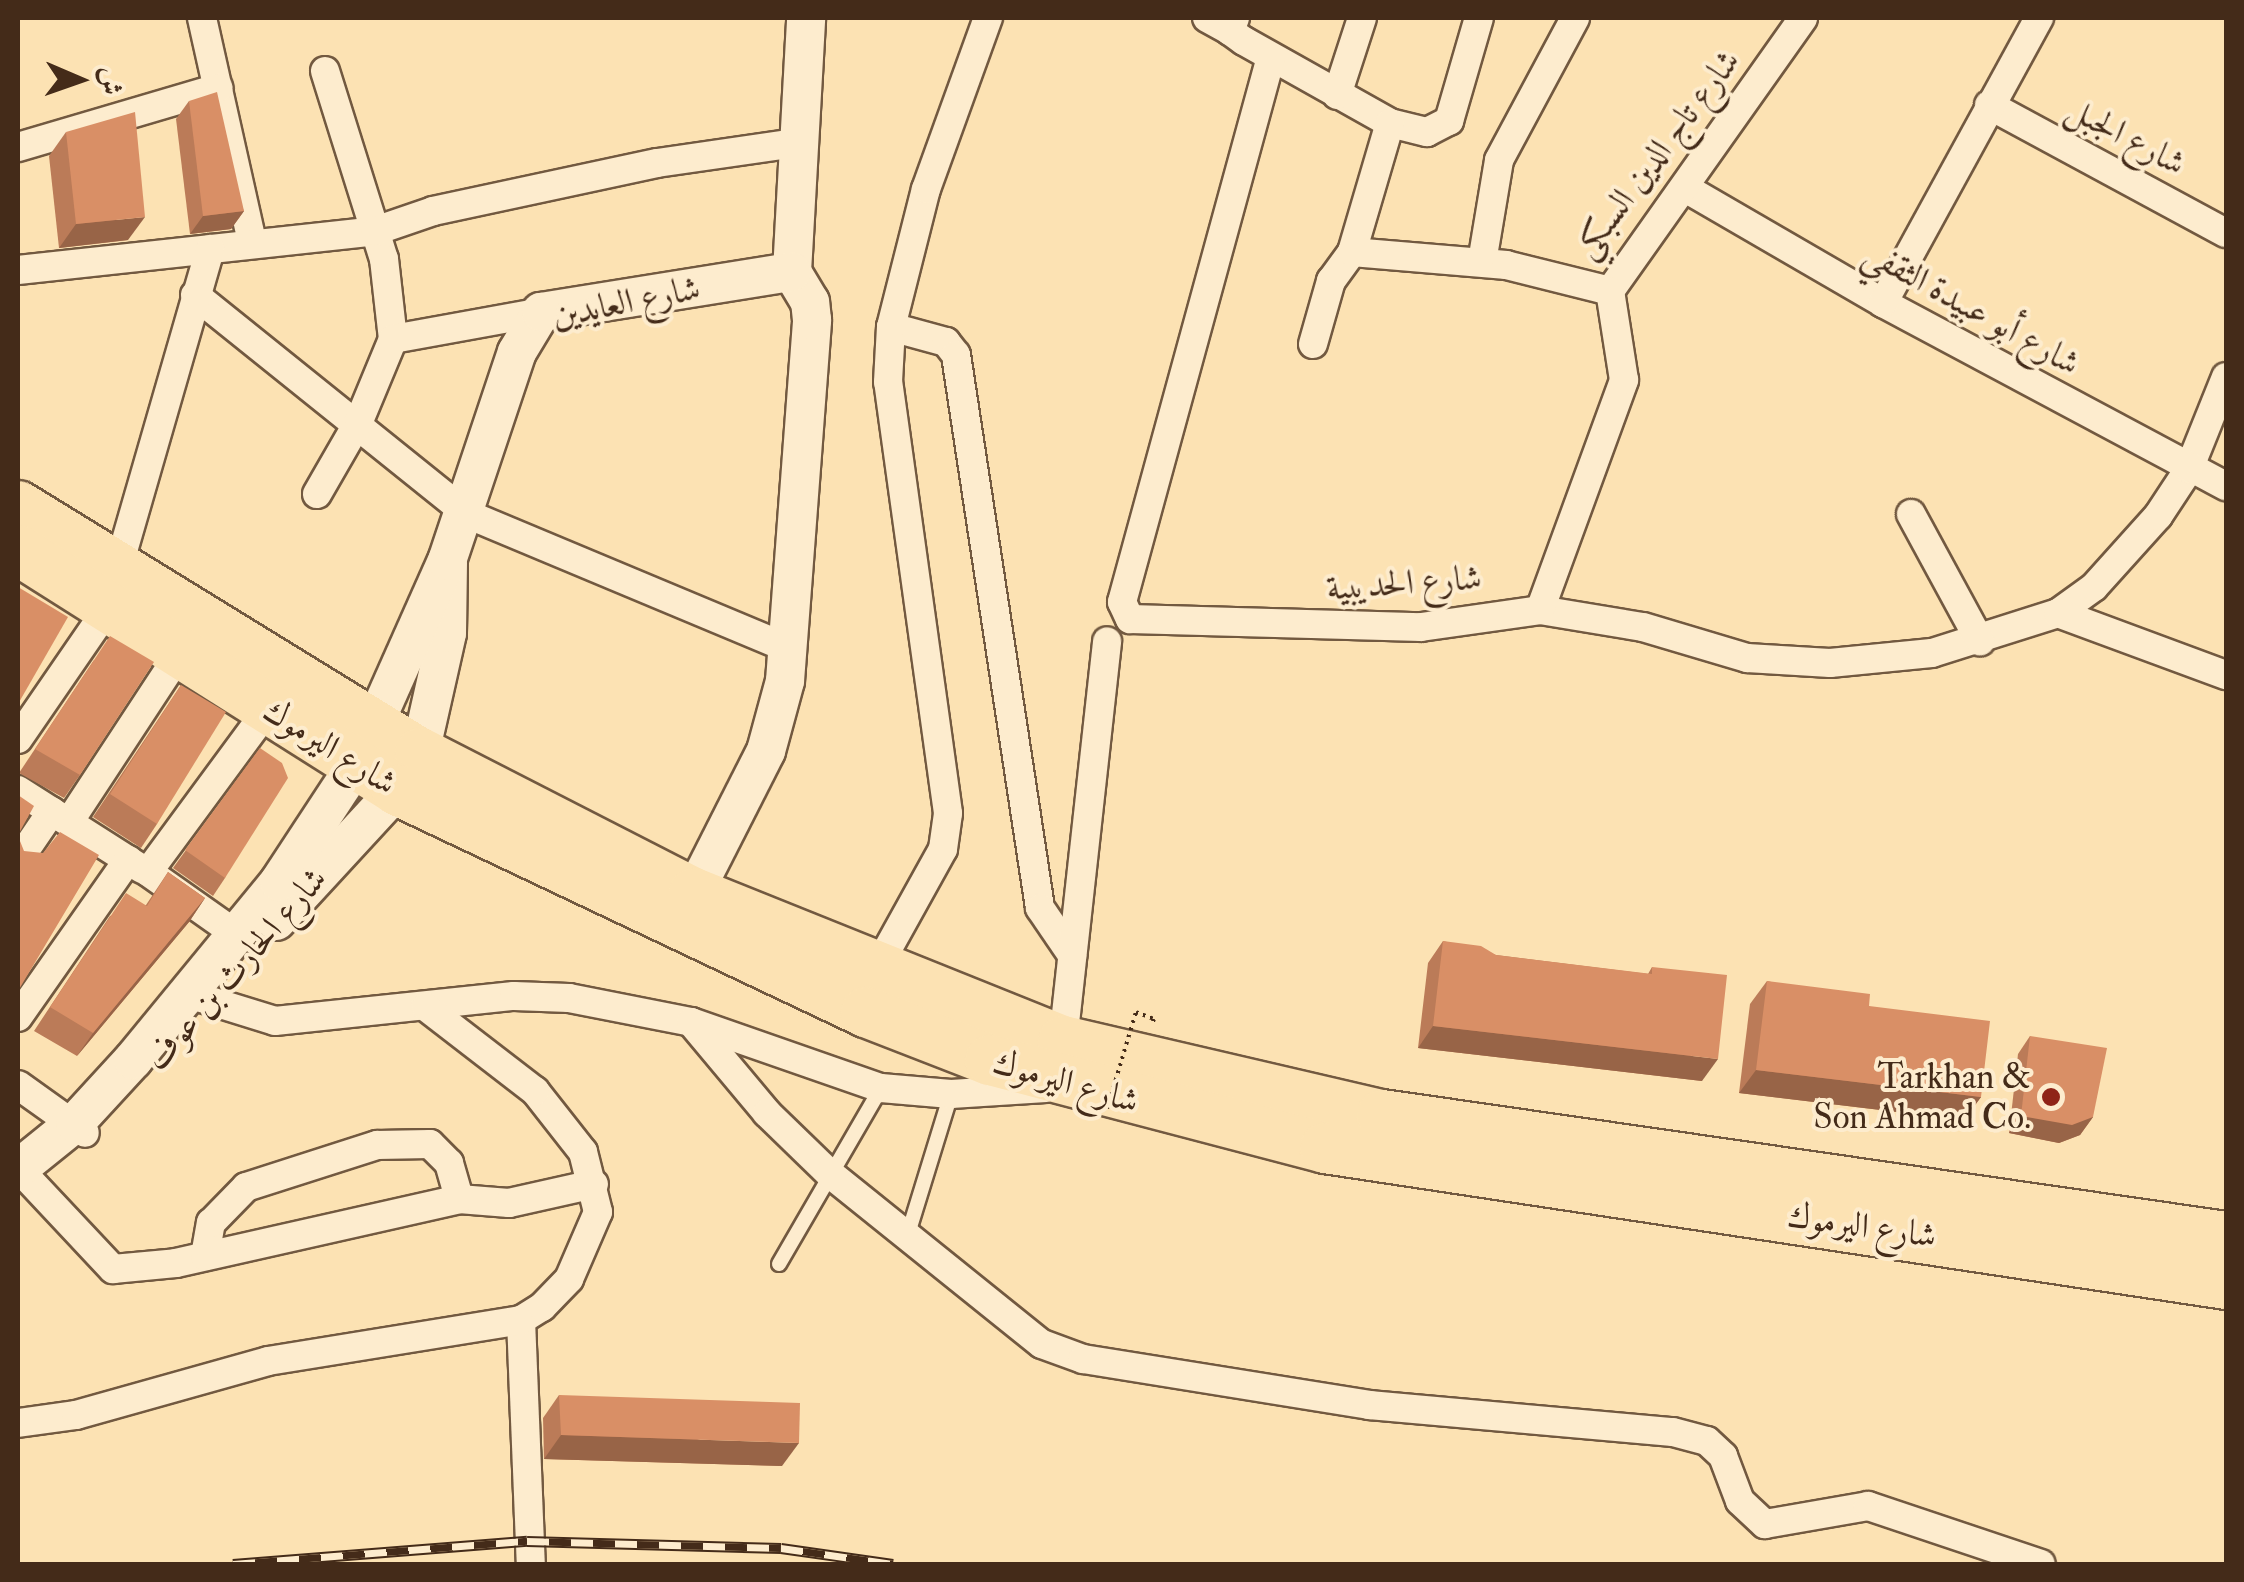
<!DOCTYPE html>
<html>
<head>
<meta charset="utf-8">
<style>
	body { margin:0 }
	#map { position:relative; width:2244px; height:1582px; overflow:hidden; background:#fce2b3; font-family:"IM FELL Double Pica",Amiri,serif }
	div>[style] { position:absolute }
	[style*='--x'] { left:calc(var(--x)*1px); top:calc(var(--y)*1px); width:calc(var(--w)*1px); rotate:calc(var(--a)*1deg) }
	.path>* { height:4px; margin-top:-2px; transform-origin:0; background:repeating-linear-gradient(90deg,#442b19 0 2.5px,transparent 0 7.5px) }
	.roads { filter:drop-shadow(2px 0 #725940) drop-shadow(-2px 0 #725940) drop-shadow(0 2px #725940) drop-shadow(0 -2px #725940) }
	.lane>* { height:14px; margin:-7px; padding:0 7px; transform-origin:7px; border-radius:7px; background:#fdecce }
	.street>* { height:28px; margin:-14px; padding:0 14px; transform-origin:14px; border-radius:14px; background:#fdecce }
	.secondary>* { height:38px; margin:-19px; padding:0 19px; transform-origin:19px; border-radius:19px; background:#fdecce }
	.highway>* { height:50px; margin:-25px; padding:0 25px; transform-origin:25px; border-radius:25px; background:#fce2b3 }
	.rail>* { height:11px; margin-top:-5.5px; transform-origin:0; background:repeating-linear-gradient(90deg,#fdecce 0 22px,#442b19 0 44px); box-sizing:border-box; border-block:2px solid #442b19 }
	.path-bridge>* { height:4px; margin-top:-2px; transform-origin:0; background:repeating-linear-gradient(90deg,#442b19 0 2.5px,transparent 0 7.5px) }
	.wall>* { inset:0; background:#bb7b58 }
	.shaded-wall>* { inset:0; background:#986447 }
	.building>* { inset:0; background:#d98f66 }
	.dots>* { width:28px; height:28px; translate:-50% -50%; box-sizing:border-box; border:5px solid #fdecce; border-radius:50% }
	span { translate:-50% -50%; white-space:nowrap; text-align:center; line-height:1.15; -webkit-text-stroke:8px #fdecce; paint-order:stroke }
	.street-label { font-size:35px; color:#442b19 }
	.poi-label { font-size:35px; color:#442b19 }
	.right { translate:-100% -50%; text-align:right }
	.frame { position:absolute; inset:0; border:20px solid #442b19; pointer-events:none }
	.north { position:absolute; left:30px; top:30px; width:100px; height:100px; -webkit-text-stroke:8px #fdecce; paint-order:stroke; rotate:92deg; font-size:28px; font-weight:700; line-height:40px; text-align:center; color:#442b19 }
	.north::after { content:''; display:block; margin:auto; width:35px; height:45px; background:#442b19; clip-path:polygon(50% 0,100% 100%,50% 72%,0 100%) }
</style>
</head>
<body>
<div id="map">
	<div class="path">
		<div style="--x:1136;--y:1012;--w:19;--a:21"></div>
		<div style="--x:1154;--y:1019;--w:5;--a:112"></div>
	</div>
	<div class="roads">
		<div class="lane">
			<div style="--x:907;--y:1237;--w:150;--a:-72.9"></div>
			<div style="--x:779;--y:1264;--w:203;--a:-59.9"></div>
		</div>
		<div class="street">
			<div style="--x:202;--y:18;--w:230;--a:77.4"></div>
			<div style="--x:1207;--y:18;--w:26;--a:29"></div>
			<div style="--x:1235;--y:18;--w:14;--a:111"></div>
			<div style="--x:1230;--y:31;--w:17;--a:36"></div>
			<div style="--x:1244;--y:41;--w:167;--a:29.3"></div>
			<div style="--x:1390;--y:123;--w:38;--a:14"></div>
			<div style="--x:1427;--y:132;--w:25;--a:-27"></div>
			<div style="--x:1449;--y:121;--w:107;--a:-73.8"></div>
			<div style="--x:1271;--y:57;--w:565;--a:105.29"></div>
			<div style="--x:1122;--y:602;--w:19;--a:65"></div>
			<div style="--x:1130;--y:619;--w:291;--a:1.6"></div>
			<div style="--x:1421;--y:627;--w:120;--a:-8.1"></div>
			<div style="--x:1540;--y:610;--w:104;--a:9.4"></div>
			<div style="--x:1643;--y:627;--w:109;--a:16.6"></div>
			<div style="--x:1747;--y:658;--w:83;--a:3.4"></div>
			<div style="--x:1830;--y:663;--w:102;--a:-5.6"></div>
			<div style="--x:1932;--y:653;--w:132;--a:-17.6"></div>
			<div style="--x:2058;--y:613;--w:44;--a:-35.8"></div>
			<div style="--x:2094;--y:587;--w:96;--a:-48"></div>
			<div style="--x:2158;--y:516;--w:56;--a:-56.6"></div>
			<div style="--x:2189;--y:469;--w:99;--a:-68.1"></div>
			<div style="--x:325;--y:71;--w:197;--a:72.6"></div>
			<div style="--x:384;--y:259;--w:81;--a:83.6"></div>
			<div style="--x:1337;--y:95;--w:81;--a:-72"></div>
			<div style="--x:1989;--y:105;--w:269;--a:28.4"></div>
			<div style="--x:18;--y:147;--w:209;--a:-16.4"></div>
			<div style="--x:1685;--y:188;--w:229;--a:30.1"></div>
			<div style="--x:1883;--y:303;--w:389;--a:28.1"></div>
			<div style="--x:1352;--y:252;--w:134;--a:-73.6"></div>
			<div style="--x:1482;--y:262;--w:103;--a:-80.5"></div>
			<div style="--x:1499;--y:160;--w:161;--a:-61.8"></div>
			<div style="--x:18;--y:270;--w:359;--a:-6.2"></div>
			<div style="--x:375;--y:231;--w:61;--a:-19"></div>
			<div style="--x:433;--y:211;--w:229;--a:-12.1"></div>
			<div style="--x:657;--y:163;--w:139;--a:-8.2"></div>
			<div style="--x:1610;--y:291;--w:334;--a:-54.7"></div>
			<div style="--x:195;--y:295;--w:349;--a:38.8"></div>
			<div style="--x:467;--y:514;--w:348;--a:22.7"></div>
			<div style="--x:1883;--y:303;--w:325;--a:-61.3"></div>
			<div style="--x:891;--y:327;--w:57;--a:15.3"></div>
			<div style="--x:946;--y:342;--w:16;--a:52"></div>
			<div style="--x:956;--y:355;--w:559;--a:81.36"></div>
			<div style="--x:1040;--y:908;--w:57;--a:55.8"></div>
			<div style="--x:1313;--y:344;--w:66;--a:-74.1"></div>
			<div style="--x:1331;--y:281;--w:36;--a:-54"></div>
			<div style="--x:1352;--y:252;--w:155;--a:4.8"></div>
			<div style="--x:1506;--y:265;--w:107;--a:14"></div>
			<div style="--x:317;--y:494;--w:84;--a:-60.1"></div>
			<div style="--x:359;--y:421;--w:89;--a:-67.5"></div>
			<div style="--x:393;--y:339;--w:150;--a:-10.3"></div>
			<div style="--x:1911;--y:514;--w:145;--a:61.5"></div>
			<div style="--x:117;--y:572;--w:336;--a:-73.9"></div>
			<div style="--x:1540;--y:610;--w:245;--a:-69.9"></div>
			<div style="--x:1624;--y:380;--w:90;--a:-98.9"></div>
			<div style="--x:2058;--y:613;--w:179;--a:20.3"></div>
			<div style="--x:18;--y:739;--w:159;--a:-55.5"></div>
			<div style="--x:18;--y:790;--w:147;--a:32.5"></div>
			<div style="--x:69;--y:822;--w:202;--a:-56.7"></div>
			<div style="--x:18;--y:861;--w:60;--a:-55.8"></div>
			<div style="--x:236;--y:934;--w:108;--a:-144.8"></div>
			<div style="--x:148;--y:872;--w:202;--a:-53.6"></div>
			<div style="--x:876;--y:970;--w:138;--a:-61"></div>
			<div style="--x:943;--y:849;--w:36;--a:-82"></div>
			<div style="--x:948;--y:813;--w:435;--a:-97.9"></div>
			<div style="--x:888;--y:382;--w:55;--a:-86.9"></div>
			<div style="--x:891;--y:327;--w:142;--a:-75.8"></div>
			<div style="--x:926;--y:189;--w:182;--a:-70.1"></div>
			<div style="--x:188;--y:994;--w:91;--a:17.2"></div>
			<div style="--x:275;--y:1021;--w:240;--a:-6"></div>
			<div style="--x:514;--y:996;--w:55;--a:2.1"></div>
			<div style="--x:569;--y:998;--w:124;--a:11.1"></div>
			<div style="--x:691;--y:1022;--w:201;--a:19.2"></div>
			<div style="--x:881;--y:1088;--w:70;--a:4.9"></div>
			<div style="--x:951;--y:1094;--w:95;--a:-3.6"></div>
			<div style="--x:18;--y:1017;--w:192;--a:-55"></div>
			<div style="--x:691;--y:1022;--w:119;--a:50.1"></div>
			<div style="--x:767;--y:1113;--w:86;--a:44.1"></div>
			<div style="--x:829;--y:1173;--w:273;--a:38.8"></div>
			<div style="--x:1042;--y:1344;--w:44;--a:20.1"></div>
			<div style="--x:1083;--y:1359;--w:290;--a:9.1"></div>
			<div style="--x:1369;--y:1405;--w:305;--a:5.1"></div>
			<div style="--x:1673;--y:1432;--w:35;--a:15"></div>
			<div style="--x:1707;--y:1441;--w:22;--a:43"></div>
			<div style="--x:1723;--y:1456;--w:48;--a:69.3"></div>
			<div style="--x:1740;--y:1501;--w:34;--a:43"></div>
			<div style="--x:1765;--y:1524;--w:105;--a:-9.9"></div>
			<div style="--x:1868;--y:1506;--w:182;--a:18.5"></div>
			<div style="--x:1063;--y:1041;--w:402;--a:-83.7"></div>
			<div style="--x:18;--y:1085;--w:82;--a:35.6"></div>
			<div style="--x:18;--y:1168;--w:139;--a:46.8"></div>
			<div style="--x:113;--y:1269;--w:63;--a:-5.4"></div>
			<div style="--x:176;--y:1263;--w:290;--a:-12.7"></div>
			<div style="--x:459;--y:1199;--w:50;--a:4.6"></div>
			<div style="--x:509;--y:1203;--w:87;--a:-12.6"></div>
			<div style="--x:205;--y:1256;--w:34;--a:-80"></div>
			<div style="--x:211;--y:1223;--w:50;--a:-45.8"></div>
			<div style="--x:246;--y:1187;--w:138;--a:-17.8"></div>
			<div style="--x:377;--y:1145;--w:53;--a:-1.1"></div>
			<div style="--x:430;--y:1144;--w:27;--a:45"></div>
			<div style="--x:449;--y:1163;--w:37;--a:74"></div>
			<div style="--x:521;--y:1320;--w:244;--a:87.7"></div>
			<div style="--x:18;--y:1423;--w:59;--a:-7.9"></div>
			<div style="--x:76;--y:1415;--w:199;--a:-15.7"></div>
			<div style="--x:268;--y:1361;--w:256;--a:-9.2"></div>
			<div style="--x:521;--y:1320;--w:25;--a:-32"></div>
			<div style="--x:542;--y:1307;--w:39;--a:-46"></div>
			<div style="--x:569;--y:1279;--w:73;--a:-66.6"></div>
			<div style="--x:598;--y:1212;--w:62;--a:-104"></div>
			<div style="--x:583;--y:1152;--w:78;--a:-128.2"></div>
			<div style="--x:535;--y:1091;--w:138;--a:-142.4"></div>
		</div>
		<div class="secondary">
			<div style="--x:694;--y:893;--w:159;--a:-63.1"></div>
			<div style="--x:766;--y:751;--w:73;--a:-74.8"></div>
			<div style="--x:785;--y:681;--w:362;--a:-85.7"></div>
			<div style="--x:812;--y:320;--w:18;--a:-96"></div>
			<div style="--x:810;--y:302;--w:35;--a:-121"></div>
			<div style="--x:792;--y:272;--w:254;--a:-86.8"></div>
			<div style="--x:276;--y:921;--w:178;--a:-47.3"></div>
			<div style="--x:397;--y:790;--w:44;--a:-58.1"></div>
			<div style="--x:420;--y:753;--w:123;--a:-77.3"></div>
			<div style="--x:447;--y:633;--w:70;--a:-89.2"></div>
			<div style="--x:18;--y:1169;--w:73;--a:-38.9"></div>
			<div style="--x:75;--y:1123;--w:86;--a:-47.4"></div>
			<div style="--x:133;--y:1060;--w:230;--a:-50.6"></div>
			<div style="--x:279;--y:882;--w:140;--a:-56.7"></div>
			<div style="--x:356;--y:765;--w:223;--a:-66"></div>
			<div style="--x:447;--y:561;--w:220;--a:-71.5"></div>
			<div style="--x:517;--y:352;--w:47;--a:-59"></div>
			<div style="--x:541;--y:312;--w:254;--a:-9.1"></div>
		</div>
		<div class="highway">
			<div style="--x:18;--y:506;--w:472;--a:31.6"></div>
			<div style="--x:420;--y:753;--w:308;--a:27.1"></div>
			<div style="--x:694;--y:893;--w:398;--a:21.9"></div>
			<div style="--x:1063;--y:1041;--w:327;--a:13.1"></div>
			<div style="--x:1382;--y:1115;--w:853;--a:8.23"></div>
			<div style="--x:18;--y:550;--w:449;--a:32.3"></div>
			<div style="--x:397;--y:790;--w:519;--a:25.33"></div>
			<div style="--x:866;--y:1012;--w:133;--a:21.2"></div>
			<div style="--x:990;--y:1060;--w:346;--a:14.7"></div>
			<div style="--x:1325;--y:1148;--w:911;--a:8.58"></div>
		</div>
	</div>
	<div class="rail">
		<div style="--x:233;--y:1564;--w:295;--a:-4.5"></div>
		<div style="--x:527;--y:1541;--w:254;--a:1.6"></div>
		<div style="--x:781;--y:1548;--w:113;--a:8.1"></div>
	</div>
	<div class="path-bridge">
		<div style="--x:1107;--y:1109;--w:101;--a:-73.4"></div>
	</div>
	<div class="wall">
		<div style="clip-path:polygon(189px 101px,244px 211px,231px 229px,190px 234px,176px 119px)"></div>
		<div style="clip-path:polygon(66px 132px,128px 240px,59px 248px,49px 156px)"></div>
		<div style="clip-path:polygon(94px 660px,80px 775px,64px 798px,19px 773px)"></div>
		<div style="clip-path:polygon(181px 685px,157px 824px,141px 848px,93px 817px)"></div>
		<div style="clip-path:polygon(260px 748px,225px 878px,213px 896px,173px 868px)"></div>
		<div style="clip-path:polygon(168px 872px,205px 898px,189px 922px,77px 1056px,34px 1031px,110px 916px,146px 905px)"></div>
		<div style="clip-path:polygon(1443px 941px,1496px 955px,1648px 974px,1652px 967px,1702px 1081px,1418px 1048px,1428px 963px)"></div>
		<div style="clip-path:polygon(1767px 981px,1869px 1006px,1981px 1097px,1964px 1120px,1739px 1093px,1750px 1004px)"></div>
		<div style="clip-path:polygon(2030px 1036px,2093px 1117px,2080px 1135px,2059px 1143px,2009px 1133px,2018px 1054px)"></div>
		<div style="clip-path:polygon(559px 1395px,782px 1466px,544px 1459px,543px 1418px)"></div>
	</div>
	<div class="shaded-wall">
		<div style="clip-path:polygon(244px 211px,231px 229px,190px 234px,203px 216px)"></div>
		<div style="clip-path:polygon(145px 217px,128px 240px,59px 248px,76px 224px)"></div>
		<div style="clip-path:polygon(205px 898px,189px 922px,77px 1056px,93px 1033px)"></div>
		<div style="clip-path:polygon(1433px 1026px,1718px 1059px,1702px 1081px,1418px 1048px)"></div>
		<div style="clip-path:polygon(1756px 1070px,1981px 1097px,1964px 1120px,1739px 1093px)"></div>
		<div style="clip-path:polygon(2021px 1116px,2093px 1117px,2080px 1135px,2059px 1143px,2009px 1133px)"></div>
		<div style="clip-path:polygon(561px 1435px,799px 1443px,782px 1466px,544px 1459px)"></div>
	</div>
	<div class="building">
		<div style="clip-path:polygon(217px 92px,244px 211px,203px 216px,189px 101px)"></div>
		<div style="clip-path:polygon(135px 112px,145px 217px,76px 224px,66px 132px)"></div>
		<div style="clip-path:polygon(18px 587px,68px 617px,18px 704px)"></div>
		<div style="clip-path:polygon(110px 636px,154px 662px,80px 775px,35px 749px)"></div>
		<div style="clip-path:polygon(181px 685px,226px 712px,157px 824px,110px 794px)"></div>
		<div style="clip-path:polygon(260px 748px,282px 763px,288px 778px,225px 878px,185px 850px)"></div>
		<div style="clip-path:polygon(18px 795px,34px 806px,18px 835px)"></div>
		<div style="clip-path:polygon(60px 832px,99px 855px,18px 991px,18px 836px,24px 851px,43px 853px)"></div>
		<div style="clip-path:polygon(168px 872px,205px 898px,93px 1033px,50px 1007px,126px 893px,147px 906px)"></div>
		<div style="clip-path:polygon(1443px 941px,1481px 946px,1496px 955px,1652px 974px,1652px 967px,1727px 975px,1718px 1059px,1433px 1026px)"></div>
		<div style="clip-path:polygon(1767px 981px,1870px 994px,1869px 1006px,1990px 1021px,1981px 1097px,1756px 1070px)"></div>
		<div style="clip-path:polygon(2030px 1036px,2107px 1048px,2093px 1117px,2072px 1125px,2021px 1116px)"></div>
		<div style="clip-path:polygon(559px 1395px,800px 1403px,799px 1443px,561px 1435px)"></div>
	</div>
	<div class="dots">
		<div style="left:2051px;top:1097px;background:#8f2418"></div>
	</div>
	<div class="street-label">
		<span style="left:2126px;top:136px;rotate:28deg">شارع الجبل</span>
		<span style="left:1657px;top:154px;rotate:-53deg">شارع تاج الدين السبكي</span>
		<span style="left:626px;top:302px;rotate:-11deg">شارع العايدين</span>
		<span style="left:1972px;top:308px;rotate:29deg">شارع أبو عبيدة الثقفي</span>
		<span style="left:1404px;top:583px;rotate:-4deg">شارع الحديبية</span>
		<span style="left:330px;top:747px;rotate:32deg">شارع اليرموك</span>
		<span style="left:236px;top:969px;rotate:-49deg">شارع الحارث بن عوف</span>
		<span style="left:1066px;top:1082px;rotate:16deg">شارع اليرموك</span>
		<span style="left:1862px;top:1226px;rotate:8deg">شارع اليرموك</span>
	</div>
	<div class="poi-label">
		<span class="right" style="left:2031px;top:1097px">Tarkhan &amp;<br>Son Ahmad Co.</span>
	</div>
	<div class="frame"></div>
	<div class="north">ش</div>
</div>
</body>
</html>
